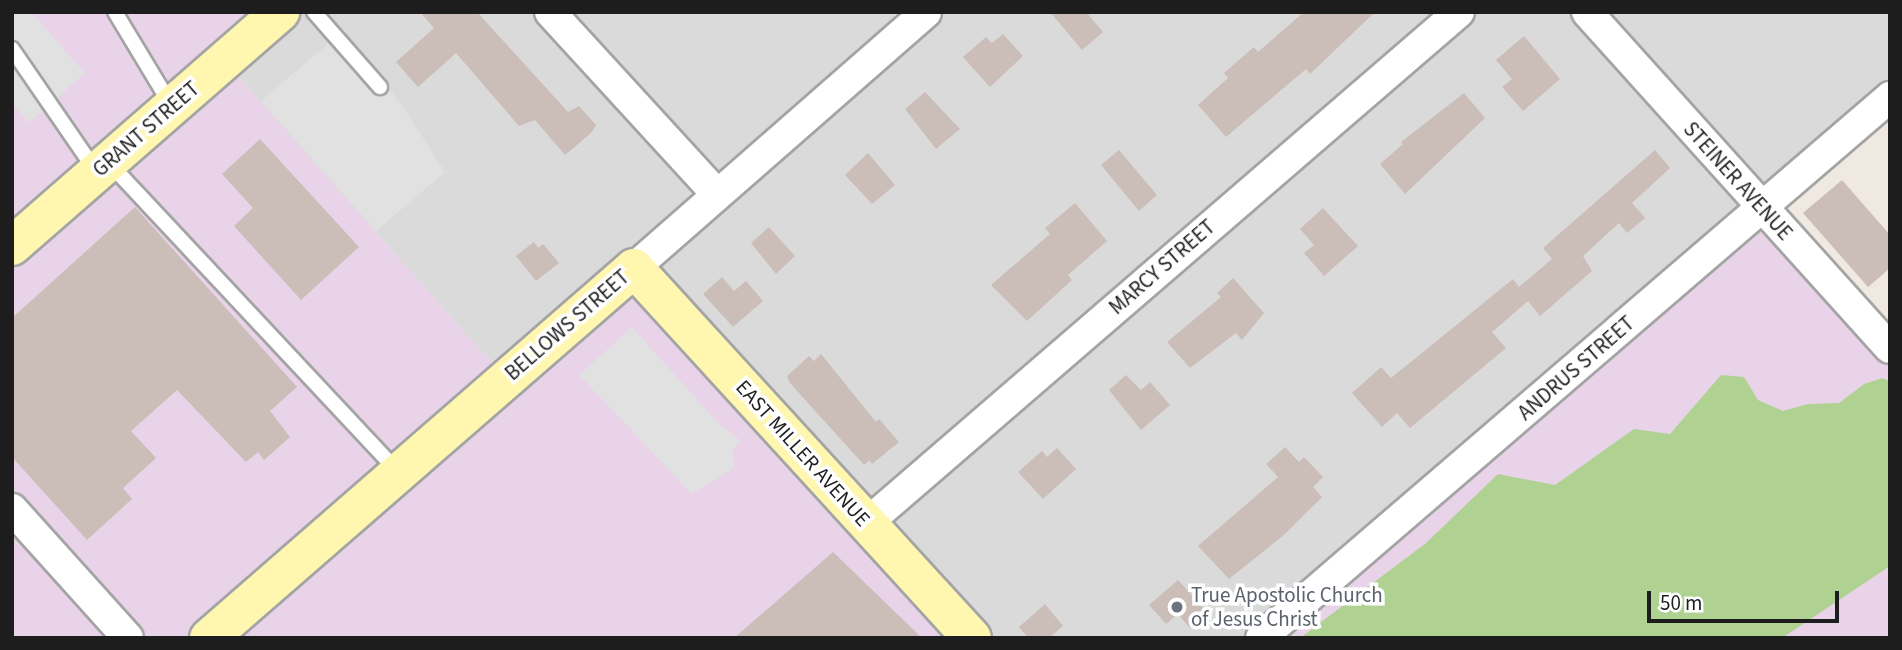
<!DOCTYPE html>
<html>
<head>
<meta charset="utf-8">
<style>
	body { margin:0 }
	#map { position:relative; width:1902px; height:650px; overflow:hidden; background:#efe9e2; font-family:"Source Sans 3",sans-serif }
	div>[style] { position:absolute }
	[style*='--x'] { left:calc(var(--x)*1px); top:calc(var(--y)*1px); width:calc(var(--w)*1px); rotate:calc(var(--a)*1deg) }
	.residential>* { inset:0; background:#dbdada }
	.industrial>* { inset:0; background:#e9d3e8 }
	.forest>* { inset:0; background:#afd293 }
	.parking>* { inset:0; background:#e1e1e1 }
	.building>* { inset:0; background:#cbbdb8 }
	.roads { filter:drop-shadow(2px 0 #a4a4a4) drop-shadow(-2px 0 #a4a4a4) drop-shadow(0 2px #a4a4a4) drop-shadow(0 -2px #a4a4a4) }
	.lane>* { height:14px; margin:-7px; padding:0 7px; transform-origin:7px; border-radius:7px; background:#fff }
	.street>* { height:30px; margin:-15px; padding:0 15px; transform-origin:15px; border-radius:15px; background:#fff }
	.secondary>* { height:38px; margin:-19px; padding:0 19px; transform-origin:19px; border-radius:19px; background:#fff7b0 }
	.dots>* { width:19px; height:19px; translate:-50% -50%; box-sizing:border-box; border:4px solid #fff; border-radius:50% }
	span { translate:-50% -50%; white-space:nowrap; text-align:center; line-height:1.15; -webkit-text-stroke:7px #fff; paint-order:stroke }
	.street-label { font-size:21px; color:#1d1d1d }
	.worship-label { font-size:21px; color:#5b616d }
	.left { translate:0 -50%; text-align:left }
	.frame { position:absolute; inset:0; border:14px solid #1d1d1d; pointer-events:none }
	.scale { position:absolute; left:1647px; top:591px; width:192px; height:32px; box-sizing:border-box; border:4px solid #1d1d1d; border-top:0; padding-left:9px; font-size:21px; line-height:24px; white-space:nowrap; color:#1d1d1d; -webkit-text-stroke:5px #fff; paint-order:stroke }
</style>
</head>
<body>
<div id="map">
	<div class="residential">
		<div style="clip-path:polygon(280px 12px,892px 12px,907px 29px,926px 12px,1890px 12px,1890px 118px,1880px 107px,1261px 638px,972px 638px,505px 378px,224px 61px)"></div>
	</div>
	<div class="industrial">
		<div style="clip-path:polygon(12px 12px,280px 12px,224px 61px,505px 378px,634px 268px,972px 638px,12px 638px)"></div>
		<div style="clip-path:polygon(1763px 209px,1890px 348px,1890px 638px,1261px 638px)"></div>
	</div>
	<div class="forest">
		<div style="clip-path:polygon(1721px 375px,1744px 377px,1758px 400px,1783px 411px,1808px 404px,1839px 403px,1864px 384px,1883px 378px,1890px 382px,1890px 566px,1782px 638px,1300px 638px,1426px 543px,1498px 474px,1555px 485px,1634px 429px,1670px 434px)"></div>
	</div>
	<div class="parking">
		<div style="clip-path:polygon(12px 12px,31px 12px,85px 73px,29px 123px,12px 103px)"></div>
		<div style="clip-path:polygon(331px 18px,399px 101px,445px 172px,376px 231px,261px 101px,329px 43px,320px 28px)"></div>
		<div style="clip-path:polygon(632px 327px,717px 422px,741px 441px,733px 450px,734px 468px,692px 494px,579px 375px)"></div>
	</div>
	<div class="building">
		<div style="clip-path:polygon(420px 12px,477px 12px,568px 112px,579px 106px,596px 125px,591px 133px,565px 155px,535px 120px,519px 126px,456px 53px,418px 87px,396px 62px,434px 28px)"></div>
		<div style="clip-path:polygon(1050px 12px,1086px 12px,1103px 32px,1082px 50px)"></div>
		<div style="clip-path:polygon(1304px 12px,1375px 12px,1310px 74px,1306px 69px,1226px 137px,1198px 105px,1228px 78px,1224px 73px,1254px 47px,1258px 52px)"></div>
		<div style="clip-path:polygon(1003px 34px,1023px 56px,990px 87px,963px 57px,986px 37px,992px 43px)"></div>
		<div style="clip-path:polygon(1524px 36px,1560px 79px,1523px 111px,1502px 87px,1512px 79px,1496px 60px)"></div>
		<div style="clip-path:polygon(925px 92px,960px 129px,936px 149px,905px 109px)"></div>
		<div style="clip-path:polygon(1464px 93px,1485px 118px,1405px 194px,1380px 164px,1403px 144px,1401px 142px)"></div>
		<div style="clip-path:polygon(260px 139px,359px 247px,301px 300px,234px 226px,253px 208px,222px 174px)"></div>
		<div style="clip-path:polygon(1119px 150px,1157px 195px,1139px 211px,1101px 165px)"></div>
		<div style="clip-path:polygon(1655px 150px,1670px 168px,1632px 203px,1645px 218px,1627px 233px,1619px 223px,1583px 256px,1592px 271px,1540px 316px,1528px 301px,1492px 332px,1506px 348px,1410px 428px,1397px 413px,1382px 427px,1352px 393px,1381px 367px,1391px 378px,1513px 279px,1519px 287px,1552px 259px,1543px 248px)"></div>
		<div style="clip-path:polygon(868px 153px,895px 185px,872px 204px,845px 175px)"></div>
		<div style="clip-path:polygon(1842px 180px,1890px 235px,1890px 268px,1868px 287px,1803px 213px)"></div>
		<div style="clip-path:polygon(1075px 203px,1107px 241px,1068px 275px,1072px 280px,1027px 321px,991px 285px,1050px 234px,1045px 228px)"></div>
		<div style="clip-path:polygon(135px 207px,297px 387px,270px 411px,290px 437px,264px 460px,258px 452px,246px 462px,177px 390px,131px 431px,156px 458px,123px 488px,132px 499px,87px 540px,12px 457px,12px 318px)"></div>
		<div style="clip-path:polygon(1323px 208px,1358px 246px,1324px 276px,1304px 253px,1314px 245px,1300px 229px)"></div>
		<div style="clip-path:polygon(769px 227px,795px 256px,776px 274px,751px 243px)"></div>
		<div style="clip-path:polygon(534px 242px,538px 248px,543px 244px,559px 263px,536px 281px,516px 256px)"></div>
		<div style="clip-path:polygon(722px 277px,734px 291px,746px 281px,763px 301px,733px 327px,703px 294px)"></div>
		<div style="clip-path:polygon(1233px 278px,1264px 313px,1242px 340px,1236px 333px,1190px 368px,1167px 342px,1221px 297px,1217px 293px)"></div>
		<div style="clip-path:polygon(821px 354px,876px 422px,879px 419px,899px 442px,872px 464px,869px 460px,864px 465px,790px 383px,787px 376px,809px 356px,814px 361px)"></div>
		<div style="clip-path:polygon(1126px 375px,1141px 390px,1150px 382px,1170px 405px,1141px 430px,1109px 390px)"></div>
		<div style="clip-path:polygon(1285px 447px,1299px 462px,1304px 457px,1323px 477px,1313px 487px,1322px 497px,1285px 534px,1229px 579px,1198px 546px,1278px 477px,1266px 464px)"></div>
		<div style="clip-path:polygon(1057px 448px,1076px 469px,1043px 499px,1018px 472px,1042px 451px,1047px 457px)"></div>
		<div style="clip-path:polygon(833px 552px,922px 638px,734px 638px)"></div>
		<div style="clip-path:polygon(1178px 580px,1206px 611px,1189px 627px,1178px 614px,1166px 624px,1149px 605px)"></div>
		<div style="clip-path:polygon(1045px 604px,1063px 626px,1049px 638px,1028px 638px,1019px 627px)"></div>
	</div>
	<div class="roads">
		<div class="lane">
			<div style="--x:115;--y:12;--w:109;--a:58.9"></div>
			<div style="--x:314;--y:12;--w:100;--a:48.7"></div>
			<div style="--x:12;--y:49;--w:148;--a:55.5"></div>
			<div style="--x:110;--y:164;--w:420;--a:46.9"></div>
		</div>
		<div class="street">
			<div style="--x:550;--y:12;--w:247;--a:47.5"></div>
			<div style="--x:1587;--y:12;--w:452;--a:48"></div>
			<div style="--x:634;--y:268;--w:388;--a:-41.2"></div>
			<div style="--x:12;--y:509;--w:173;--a:48"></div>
			<div style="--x:867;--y:523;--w:782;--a:-40.8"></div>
			<div style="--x:1261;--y:638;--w:830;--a:-40.7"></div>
		</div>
		<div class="secondary">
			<div style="--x:12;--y:246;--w:356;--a:-41.1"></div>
			<div style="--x:209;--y:638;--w:563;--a:-41.04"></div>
			<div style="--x:634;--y:268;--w:501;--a:47.59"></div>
		</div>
	</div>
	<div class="dots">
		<div style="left:1177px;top:607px;background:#6b7280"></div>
	</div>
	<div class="street-label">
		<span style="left:146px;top:129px;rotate:-41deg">GRANT STREET</span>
		<span style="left:1738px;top:181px;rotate:48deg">STEINER AVENUE</span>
		<span style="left:1162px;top:267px;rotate:-41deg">MARCY STREET</span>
		<span style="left:567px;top:325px;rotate:-41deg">BELLOWS STREET</span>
		<span style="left:1576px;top:368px;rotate:-41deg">ANDRUS STREET</span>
		<span style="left:803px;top:453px;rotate:48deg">EAST MILLER AVENUE</span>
	</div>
	<div class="worship-label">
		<span class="left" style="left:1191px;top:607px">True Apostolic Church<br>of Jesus Christ</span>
	</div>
	<div class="frame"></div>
	<div class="scale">50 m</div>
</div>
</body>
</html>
